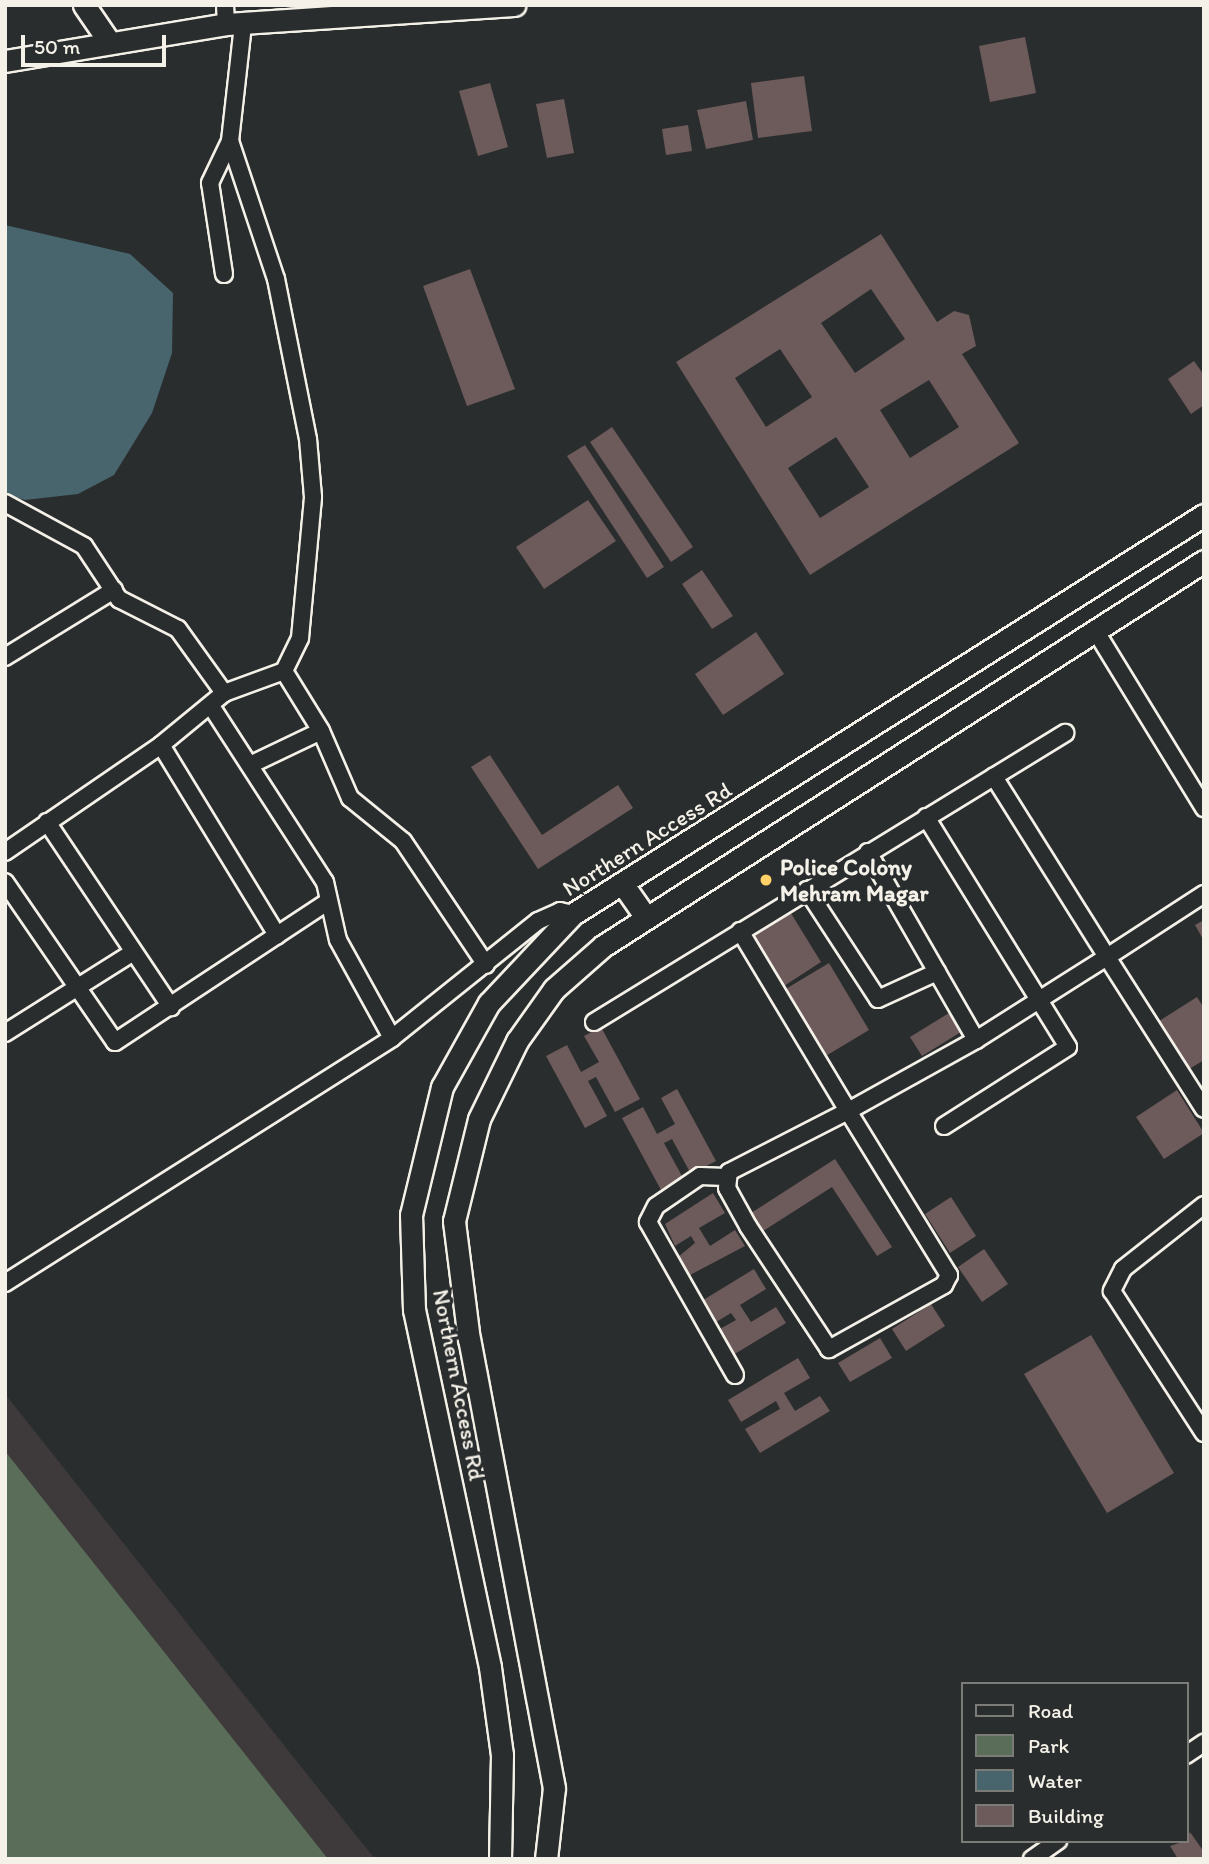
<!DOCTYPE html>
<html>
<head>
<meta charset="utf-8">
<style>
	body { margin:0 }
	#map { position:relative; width:1209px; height:1864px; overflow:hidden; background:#2a2d2e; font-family:Itim,sans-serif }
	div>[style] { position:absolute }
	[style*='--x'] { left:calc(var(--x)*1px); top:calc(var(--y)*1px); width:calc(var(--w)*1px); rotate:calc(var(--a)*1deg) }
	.built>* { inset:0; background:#3e3a3b }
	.green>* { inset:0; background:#596d58 }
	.water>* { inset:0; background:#48656d }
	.building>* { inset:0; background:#6d5a5a }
	.roads { filter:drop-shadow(2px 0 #f4f1e8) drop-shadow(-2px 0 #f4f1e8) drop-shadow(0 2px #f4f1e8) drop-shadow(0 -2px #f4f1e8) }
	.street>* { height:16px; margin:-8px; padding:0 8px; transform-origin:8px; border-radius:8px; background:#2a2d2e }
	.secondary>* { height:21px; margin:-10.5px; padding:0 10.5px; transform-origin:10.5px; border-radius:10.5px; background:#2a2d2e }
	.dots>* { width:19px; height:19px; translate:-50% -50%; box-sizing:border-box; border:4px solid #2a2d2e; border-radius:50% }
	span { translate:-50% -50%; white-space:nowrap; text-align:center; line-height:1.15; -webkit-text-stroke:7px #2a2d2e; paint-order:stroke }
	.street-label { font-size:23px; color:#f4f1e8 }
	.poi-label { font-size:23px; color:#f4f1e8; font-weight:700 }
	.left { translate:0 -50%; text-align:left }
	.frame { position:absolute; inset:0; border:7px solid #f4f1e8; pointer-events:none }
	.legend { position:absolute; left:961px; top:1682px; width:228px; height:161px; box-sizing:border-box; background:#2a2d2e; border:2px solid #7b7b78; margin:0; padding:9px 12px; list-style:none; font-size:21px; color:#f4f1e8 }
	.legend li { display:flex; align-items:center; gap:14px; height:35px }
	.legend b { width:35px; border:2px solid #7b7b78 }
	.scale { position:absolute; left:21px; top:35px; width:145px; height:32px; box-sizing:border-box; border:4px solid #f4f1e8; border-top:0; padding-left:9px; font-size:21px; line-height:24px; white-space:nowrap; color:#f4f1e8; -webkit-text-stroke:5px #2a2d2e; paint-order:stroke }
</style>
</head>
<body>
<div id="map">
	<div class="built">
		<div style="clip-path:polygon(5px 1394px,306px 1773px,375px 1859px,5px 1859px)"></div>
	</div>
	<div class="green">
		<div style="clip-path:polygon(5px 1451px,328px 1859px,5px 1859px)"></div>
	</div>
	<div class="water">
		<div style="clip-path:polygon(5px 225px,130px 254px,173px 293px,172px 353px,152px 413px,114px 475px,78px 494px,25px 500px,5px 494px)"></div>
	</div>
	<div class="building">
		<div style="clip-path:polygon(1025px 37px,1036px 93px,990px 102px,979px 46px)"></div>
		<div style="clip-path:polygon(804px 76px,812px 131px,758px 138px,751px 83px)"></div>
		<div style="clip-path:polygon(490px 83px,508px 147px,478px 156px,459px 91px)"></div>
		<div style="clip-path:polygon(564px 99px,574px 153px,547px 158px,536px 104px)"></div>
		<div style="clip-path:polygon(746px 101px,753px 140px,706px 149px,697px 110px)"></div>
		<div style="clip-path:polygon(688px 125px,692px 151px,666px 155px,662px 129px)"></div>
		<div style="clip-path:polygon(evenodd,881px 234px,937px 322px,954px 311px,969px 315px,976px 346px,962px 354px,1019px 443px,810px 575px,676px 362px,881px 234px,871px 289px,905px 339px,855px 373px,821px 323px,871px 289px,881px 234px,780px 349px,812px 397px,766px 427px,735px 378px,780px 349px,881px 234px,929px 380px,959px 427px,910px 458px,880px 410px,929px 380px,881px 234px,836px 437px,869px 487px,820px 518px,788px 468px,836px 437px)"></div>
		<div style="clip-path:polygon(470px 269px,515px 389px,467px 406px,423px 286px)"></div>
		<div style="clip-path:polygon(1194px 361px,1204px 375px,1204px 405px,1191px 414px,1168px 379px)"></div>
		<div style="clip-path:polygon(612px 427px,693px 547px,671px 562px,590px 442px)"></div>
		<div style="clip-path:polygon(585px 445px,664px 567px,647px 578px,567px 456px)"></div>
		<div style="clip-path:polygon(588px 500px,616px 541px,544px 589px,516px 547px)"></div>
		<div style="clip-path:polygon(702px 570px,733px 616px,712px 629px,682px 584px)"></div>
		<div style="clip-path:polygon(756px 632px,784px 674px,723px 715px,695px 674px)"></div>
		<div style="clip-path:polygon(490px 755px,542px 835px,618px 785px,633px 808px,538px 869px,471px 767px)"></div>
		<div style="clip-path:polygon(789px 910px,821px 962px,784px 986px,751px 934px)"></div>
		<div style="clip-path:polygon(1204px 920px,1204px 941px,1195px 925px)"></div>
		<div style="clip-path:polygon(829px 963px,869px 1030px,824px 1057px,784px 990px)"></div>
		<div style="clip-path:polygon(1197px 997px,1204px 1008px,1204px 1060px,1186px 1071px,1156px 1023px)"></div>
		<div style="clip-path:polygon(949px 1013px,961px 1032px,922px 1056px,910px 1037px)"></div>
		<div style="clip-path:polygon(601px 1027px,640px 1099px,615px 1112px,596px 1077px,588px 1081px,607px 1116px,585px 1128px,546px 1056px,567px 1045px,581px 1072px,599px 1062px,584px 1036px)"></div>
		<div style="clip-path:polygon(677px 1089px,716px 1161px,691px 1174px,672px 1139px,664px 1143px,683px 1178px,661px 1190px,622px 1118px,643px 1107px,657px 1134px,675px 1124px,661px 1098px)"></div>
		<div style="clip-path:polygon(1177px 1090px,1204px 1133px,1164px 1159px,1136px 1117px)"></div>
		<div style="clip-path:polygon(835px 1159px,892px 1247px,877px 1256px,832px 1187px,760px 1233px,748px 1215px)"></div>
		<div style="clip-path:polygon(713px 1193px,725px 1213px,699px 1228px,710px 1246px,735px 1230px,745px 1246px,690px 1275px,678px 1257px,695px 1243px,691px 1236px,675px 1246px,665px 1224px)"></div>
		<div style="clip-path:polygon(951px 1197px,976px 1236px,950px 1253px,925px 1214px)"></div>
		<div style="clip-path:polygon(984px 1249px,1008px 1284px,982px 1302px,958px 1267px)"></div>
		<div style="clip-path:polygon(754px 1269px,766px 1289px,740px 1305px,751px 1322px,776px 1307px,786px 1323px,733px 1355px,718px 1330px,736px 1320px,731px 1313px,713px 1324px,700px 1302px)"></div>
		<div style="clip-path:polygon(931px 1304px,945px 1326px,906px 1351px,892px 1329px)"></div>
		<div style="clip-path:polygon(1091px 1335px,1174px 1473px,1107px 1513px,1024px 1374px)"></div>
		<div style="clip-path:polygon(880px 1338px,892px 1358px,850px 1382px,838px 1363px)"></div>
		<div style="clip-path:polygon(798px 1358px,810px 1378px,784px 1393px,795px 1411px,820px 1396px,830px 1411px,760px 1453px,745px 1429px,780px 1409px,776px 1401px,741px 1422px,728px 1400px)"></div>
		<div style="clip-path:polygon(1190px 1832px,1204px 1852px,1204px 1859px,1178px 1859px,1170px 1846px,1186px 1841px)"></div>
	</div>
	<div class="roads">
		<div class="street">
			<div style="--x:225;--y:5;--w:19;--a:87"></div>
			<div style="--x:224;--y:274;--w:92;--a:-98.7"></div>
			<div style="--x:210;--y:183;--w:47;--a:-64.5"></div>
			<div style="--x:5;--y:503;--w:90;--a:28.6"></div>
			<div style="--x:84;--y:546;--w:64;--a:56.6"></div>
			<div style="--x:119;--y:599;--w:66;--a:27"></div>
			<div style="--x:178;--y:629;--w:79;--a:54.3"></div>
			<div style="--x:1095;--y:630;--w:209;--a:58.5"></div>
			<div style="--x:5;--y:657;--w:128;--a:-31.6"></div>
			<div style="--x:284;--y:671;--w:70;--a:58.3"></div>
			<div style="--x:321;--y:731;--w:73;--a:66.6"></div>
			<div style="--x:350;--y:798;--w:68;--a:39.1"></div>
			<div style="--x:403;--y:841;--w:149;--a:56.2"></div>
			<div style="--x:211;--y:706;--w:210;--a:57.1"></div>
			<div style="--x:325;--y:882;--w:59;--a:77.4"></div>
			<div style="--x:338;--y:940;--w:112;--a:61.1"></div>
			<div style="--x:161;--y:745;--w:223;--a:58.6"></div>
			<div style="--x:252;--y:764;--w:76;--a:-25.6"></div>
			<div style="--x:926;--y:817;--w:270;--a:58.3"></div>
			<div style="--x:1068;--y:1047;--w:147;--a:147.5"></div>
			<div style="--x:47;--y:822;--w:223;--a:56.2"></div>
			<div style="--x:5;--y:852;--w:189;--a:-34.4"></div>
			<div style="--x:161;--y:745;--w:82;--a:-39.5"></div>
			<div style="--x:224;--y:693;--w:64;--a:-20.1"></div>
			<div style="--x:284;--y:671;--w:37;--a:-64"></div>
			<div style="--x:300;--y:638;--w:142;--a:-84.7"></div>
			<div style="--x:313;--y:497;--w:58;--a:-94.9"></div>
			<div style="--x:308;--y:439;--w:163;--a:-101.3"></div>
			<div style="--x:276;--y:279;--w:145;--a:-108.4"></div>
			<div style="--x:230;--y:141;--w:117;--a:-83.6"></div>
			<div style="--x:868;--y:852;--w:217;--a:60.1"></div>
			<div style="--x:5;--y:882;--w:194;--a:55.5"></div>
			<div style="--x:115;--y:1042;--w:254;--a:-33.4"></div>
			<div style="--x:807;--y:890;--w:130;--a:56.9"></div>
			<div style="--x:878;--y:999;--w:65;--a:-24.6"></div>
			<div style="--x:1204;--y:894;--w:116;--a:147"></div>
			<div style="--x:1107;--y:957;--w:180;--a:57.5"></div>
			<div style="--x:740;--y:931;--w:210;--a:59"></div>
			<div style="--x:848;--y:1111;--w:193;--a:58.4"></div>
			<div style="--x:949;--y:1275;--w:11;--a:117"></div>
			<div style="--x:944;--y:1285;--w:132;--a:150.9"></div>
			<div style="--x:829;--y:1349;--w:147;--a:-123.4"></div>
			<div style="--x:748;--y:1226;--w:43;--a:-118.9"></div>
			<div style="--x:727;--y:1188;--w:16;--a:-83"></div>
			<div style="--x:729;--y:1172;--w:134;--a:-27.1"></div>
			<div style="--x:848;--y:1111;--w:146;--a:-29"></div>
			<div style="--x:976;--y:1040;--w:155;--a:-32.4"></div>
			<div style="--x:1107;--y:957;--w:213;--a:-122.1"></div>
			<div style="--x:594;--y:1022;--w:553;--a:-31.53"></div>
			<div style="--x:5;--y:1033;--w:150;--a:-32.2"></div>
			<div style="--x:726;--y:1177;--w:26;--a:-178"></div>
			<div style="--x:700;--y:1176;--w:53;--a:145.7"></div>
			<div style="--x:656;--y:1206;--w:18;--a:117"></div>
			<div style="--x:648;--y:1222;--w:176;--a:60.4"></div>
			<div style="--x:1204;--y:1205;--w:103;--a:141.7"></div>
			<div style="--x:1123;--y:1269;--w:25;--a:117"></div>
			<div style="--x:1112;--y:1291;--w:169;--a:57.1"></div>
			<div style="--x:5;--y:1283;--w:458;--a:-32.3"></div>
			<div style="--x:392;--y:1038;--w:187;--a:-38.7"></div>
			<div style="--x:538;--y:921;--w:24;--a:-24"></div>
			<div style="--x:560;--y:911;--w:13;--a:13"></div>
			<div style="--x:1186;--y:1755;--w:22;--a:-34"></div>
			<div style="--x:1032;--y:1859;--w:32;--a:-35"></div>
		</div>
		<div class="secondary">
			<div style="--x:84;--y:5;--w:46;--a:55.6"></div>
			<div style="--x:5;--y:61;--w:224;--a:-9.5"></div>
			<div style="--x:226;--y:24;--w:289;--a:-3.8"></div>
			<div style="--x:624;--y:886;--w:39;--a:55"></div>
			<div style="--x:500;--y:1859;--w:104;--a:-88.9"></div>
			<div style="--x:502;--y:1755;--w:89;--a:-97.8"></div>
			<div style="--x:490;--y:1667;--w:365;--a:-102"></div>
			<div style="--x:414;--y:1310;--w:95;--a:-91.8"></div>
			<div style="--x:411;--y:1215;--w:132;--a:-76.4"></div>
			<div style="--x:442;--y:1087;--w:96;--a:-60.8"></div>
			<div style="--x:489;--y:1003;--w:122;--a:-46.7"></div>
			<div style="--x:573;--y:914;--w:747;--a:-32.31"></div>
			<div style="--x:546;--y:1859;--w:71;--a:-83.6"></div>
			<div style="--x:554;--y:1788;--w:456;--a:-100.7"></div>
			<div style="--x:469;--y:1340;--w:120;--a:-97.2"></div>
			<div style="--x:454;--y:1221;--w:105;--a:-76.2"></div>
			<div style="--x:479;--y:1119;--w:87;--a:-64"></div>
			<div style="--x:517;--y:1041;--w:64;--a:-54.6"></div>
			<div style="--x:554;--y:989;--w:65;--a:-41.3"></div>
			<div style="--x:603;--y:946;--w:714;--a:-32.64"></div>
		</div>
	</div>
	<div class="dots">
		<div style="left:766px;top:880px;background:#ffd166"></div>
	</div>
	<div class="street-label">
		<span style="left:647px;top:839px;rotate:-32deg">Northern Access Rd</span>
		<span style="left:459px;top:1385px;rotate:79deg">Northern Access Rd</span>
	</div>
	<div class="poi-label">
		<span class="left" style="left:780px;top:880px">Police Colony<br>Mehram Magar</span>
	</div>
	<div class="frame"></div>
	<ul class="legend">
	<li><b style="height:9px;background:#2a2d2e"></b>Road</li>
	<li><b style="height:19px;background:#596d58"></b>Park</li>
	<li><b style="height:19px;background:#48656d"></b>Water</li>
	<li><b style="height:19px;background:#6d5a5a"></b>Building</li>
	</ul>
	<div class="scale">50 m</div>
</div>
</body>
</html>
